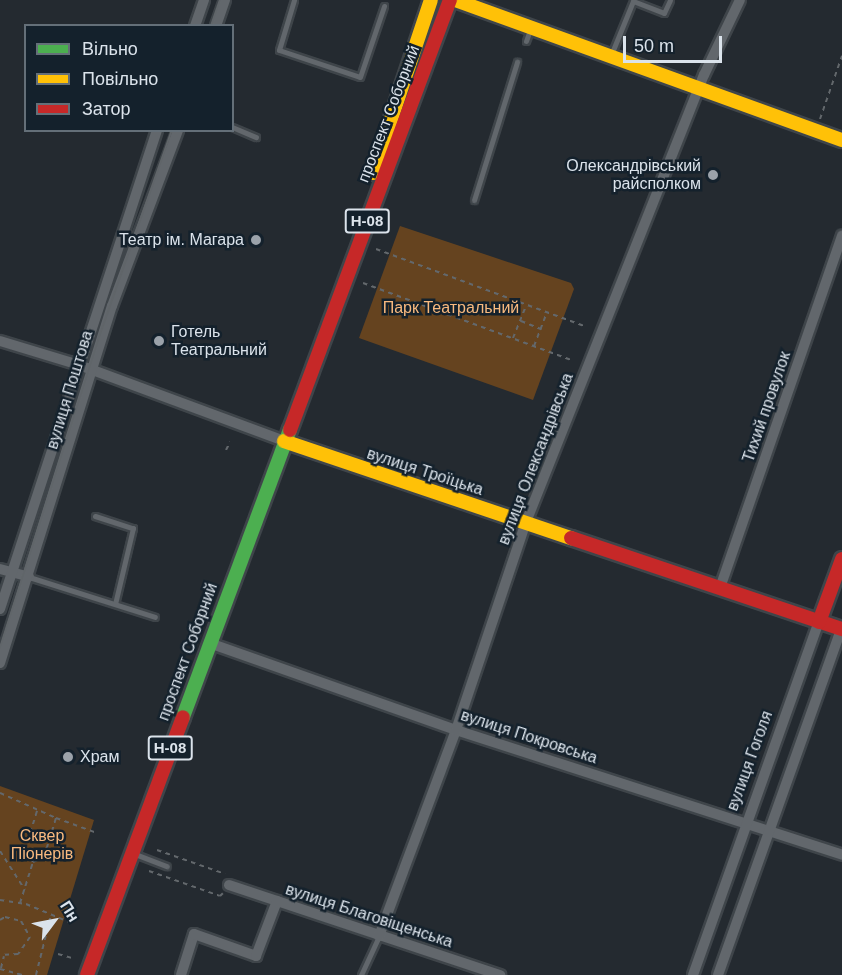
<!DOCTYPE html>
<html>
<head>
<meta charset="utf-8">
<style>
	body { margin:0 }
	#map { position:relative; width:842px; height:975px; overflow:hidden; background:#242a30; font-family:Helvetica,sans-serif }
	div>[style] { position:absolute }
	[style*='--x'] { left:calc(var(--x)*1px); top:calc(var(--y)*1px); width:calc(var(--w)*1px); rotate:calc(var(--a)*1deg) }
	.green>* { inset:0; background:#65431f }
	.path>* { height:2px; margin-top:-1px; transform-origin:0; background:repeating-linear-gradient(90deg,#63686c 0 4.5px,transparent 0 9px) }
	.roads { filter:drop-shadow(2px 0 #3f454a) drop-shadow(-2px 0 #3f454a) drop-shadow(0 2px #3f454a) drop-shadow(0 -2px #3f454a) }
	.lane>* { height:5px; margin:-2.5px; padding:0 2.5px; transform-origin:2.5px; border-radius:2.5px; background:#62676c }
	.street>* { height:10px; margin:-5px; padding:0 5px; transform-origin:5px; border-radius:5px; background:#62676c }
	.fast>* { height:14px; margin:-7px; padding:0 7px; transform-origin:7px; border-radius:7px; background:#4caf50 }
	.slow>* { height:14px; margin:-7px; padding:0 7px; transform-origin:7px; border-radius:7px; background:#ffc107 }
	.jam>* { height:14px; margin:-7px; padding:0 7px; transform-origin:7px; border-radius:7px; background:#c62828 }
	.tram>* { height:1.5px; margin:-0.75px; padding:0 0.75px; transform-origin:0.75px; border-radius:0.75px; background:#606569 }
	.dots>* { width:16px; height:16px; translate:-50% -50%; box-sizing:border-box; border:3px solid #14212c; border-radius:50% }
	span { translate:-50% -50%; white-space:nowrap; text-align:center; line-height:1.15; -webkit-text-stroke:5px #14212c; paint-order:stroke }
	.shield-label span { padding:2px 4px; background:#14212c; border:2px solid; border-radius:4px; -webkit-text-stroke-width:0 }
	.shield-label { font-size:15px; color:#dbe3eb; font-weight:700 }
	.street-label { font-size:16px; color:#dbe3eb }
	.poi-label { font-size:16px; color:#dbe3eb }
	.right { translate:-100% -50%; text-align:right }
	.left { translate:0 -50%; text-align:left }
	.park-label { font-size:16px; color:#f9ba7f }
	.legend { position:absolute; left:24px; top:24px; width:210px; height:108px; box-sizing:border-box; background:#14212c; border:2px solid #646f78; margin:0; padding:8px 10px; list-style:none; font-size:18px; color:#dbe3eb }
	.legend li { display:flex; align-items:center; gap:12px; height:30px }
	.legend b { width:30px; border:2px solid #646f78 }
	.north { position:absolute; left:24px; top:891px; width:60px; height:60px; -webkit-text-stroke:4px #14212c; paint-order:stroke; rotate:58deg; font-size:16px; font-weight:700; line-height:24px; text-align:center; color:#dbe3eb }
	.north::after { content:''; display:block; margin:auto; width:21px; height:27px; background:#dbe3eb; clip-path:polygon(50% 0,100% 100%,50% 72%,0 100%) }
	.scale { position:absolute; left:623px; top:36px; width:99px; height:27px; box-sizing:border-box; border:3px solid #dbe3eb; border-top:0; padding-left:8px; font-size:18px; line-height:21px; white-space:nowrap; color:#dbe3eb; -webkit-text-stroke:4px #14212c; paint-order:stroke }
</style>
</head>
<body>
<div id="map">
	<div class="green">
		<div style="clip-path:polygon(400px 226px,571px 283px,574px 289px,533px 400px,359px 338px)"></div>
		<div style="clip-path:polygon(0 786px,94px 820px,47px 975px,0 975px)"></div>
	</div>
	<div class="path">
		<div style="--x:820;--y:119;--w:67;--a:-70.8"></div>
		<div style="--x:376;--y:249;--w:222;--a:20.3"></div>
		<div style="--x:363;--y:283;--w:222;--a:20.3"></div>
		<div style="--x:521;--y:321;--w:22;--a:22"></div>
		<div style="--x:513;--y:338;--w:35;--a:-68"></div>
		<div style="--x:534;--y:346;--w:36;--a:-69"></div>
		<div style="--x:226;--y:450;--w:9;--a:-63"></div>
		<div style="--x:0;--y:793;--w:61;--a:24.1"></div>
		<div style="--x:157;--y:850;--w:72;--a:19.4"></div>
		<div style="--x:0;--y:851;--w:46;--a:57.3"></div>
		<div style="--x:33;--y:862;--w:12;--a:-24"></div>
		<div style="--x:44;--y:857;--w:41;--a:-72.9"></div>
		<div style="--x:56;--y:818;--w:44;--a:20.1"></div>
		<div style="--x:149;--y:871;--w:75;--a:19.4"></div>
		<div style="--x:220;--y:896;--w:4;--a:-45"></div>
		<div style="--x:0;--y:900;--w:26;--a:9"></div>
		<div style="--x:26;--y:904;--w:47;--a:22.7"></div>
		<div style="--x:20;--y:903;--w:43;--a:-72.4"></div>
		<div style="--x:33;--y:862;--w:14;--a:-124"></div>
		<div style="--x:25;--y:850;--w:41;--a:-72.9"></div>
		<div style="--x:0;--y:920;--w:6;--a:-31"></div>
		<div style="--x:5;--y:917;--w:16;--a:14"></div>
		<div style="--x:21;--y:921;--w:18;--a:61"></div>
		<div style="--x:30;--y:937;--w:21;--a:125"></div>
		<div style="--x:18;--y:954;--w:18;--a:177"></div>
		<div style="--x:58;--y:954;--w:15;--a:16"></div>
		<div style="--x:1;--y:968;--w:12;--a:-76"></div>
		<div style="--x:0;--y:969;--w:23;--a:15"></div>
		<div style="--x:36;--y:975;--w:62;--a:-76"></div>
	</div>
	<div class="roads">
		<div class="lane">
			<div style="--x:294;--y:0;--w:52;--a:106.7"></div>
			<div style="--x:279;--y:50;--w:85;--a:18.4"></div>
			<div style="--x:360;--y:77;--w:75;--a:-71.3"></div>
			<div style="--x:526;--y:41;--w:12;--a:-70"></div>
			<div style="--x:611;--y:55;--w:58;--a:-67.8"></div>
			<div style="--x:633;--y:1;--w:33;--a:21"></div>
			<div style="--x:664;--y:13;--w:14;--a:-65"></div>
			<div style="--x:232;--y:127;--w:26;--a:23"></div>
			<div style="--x:474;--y:200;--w:145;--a:-72.7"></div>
			<div style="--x:95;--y:516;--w:40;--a:18"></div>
			<div style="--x:133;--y:528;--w:78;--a:103.3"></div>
			<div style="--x:29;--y:577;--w:132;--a:17.6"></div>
			<div style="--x:135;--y:854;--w:34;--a:21"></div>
			<div style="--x:361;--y:975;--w:43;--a:-65.2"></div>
		</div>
		<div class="street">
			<div style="--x:195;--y:26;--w:28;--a:-71"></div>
			<div style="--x:216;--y:26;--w:28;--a:-71"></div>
			<div style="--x:0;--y:341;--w:83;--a:16.9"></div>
			<div style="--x:79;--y:365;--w:219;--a:20.3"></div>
			<div style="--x:0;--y:569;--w:30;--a:15"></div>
			<div style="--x:720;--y:588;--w:373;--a:-70.9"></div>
			<div style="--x:0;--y:609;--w:504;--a:-71.85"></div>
			<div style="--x:209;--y:643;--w:262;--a:19.4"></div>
			<div style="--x:456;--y:730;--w:406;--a:17.9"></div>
			<div style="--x:0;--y:663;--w:374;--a:-72.6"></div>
			<div style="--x:112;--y:306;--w:188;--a:-69.4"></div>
			<div style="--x:229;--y:885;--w:286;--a:18.4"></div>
			<div style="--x:379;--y:936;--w:220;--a:-69.5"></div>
			<div style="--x:456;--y:730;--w:219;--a:-71.4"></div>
			<div style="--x:526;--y:522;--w:481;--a:-68.3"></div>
			<div style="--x:704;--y:75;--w:83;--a:-64.4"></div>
			<div style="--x:181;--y:975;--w:43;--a:-72.4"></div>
			<div style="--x:194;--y:934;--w:66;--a:19.5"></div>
			<div style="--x:256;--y:956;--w:59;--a:-69.1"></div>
			<div style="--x:693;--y:975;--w:375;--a:-70.4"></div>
			<div style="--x:718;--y:975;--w:367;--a:-70.4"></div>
		</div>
		<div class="fast">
			<div style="--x:183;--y:717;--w:306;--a:-69.6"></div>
		</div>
		<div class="slow">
			<div style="--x:455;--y:0;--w:412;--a:19.9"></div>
			<div style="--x:373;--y:173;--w:182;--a:-71.5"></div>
			<div style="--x:284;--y:441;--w:303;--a:18.7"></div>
		</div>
		<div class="jam">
			<div style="--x:290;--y:430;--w:459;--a:-69.6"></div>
			<div style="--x:571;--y:538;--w:286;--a:18.6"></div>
			<div style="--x:819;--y:622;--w:67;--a:-69.9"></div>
			<div style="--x:87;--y:975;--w:275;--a:-69.6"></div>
		</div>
	</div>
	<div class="tram">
		<div style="--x:211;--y:26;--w:28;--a:-71"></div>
		<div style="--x:0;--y:648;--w:323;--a:-72.3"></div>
		<div style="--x:98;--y:340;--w:223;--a:-70.6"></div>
	</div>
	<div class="dots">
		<div style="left:713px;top:175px;background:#9ba2aa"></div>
		<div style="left:256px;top:240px;background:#9ba2aa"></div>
		<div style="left:159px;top:341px;background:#9ba2aa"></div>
		<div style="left:68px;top:757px;background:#9ba2aa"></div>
	</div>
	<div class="shield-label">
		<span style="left:367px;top:221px">Н-08</span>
		<span style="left:170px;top:748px">Н-08</span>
	</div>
	<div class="street-label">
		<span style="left:389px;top:114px;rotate:-69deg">проспект Соборний</span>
		<span style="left:70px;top:390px;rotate:-73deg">вулиця Поштова</span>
		<span style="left:767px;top:407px;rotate:-71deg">Тихий провулок</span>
		<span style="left:536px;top:459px;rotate:-69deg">вулиця Олександрівська</span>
		<span style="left:425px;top:472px;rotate:18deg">вулиця Троїцька</span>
		<span style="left:188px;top:652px;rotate:-70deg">проспект Соборний</span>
		<span style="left:529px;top:737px;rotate:18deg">вулиця Покровська</span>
		<span style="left:750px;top:761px;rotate:-70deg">вулиця Гоголя</span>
		<span style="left:369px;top:916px;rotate:18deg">вулиця Благовіщенська</span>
	</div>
	<div class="poi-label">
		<span class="right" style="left:701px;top:175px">Олександрівський<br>райсполком</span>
		<span class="right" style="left:244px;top:240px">Театр ім. Магара</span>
		<span class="left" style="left:171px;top:341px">Готель<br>Театральний</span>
		<span class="left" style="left:80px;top:757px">Храм</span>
	</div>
	<div class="park-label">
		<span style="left:451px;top:308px">Парк Театральний</span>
		<span style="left:42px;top:845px">Сквер<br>Піонерів</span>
	</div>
	<ul class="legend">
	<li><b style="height:8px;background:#4caf50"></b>Вільно</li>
	<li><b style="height:8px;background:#ffc107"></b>Повільно</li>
	<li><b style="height:8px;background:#c62828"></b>Затор</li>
	</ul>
	<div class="north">Пн</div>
	<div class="scale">50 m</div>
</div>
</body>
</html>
